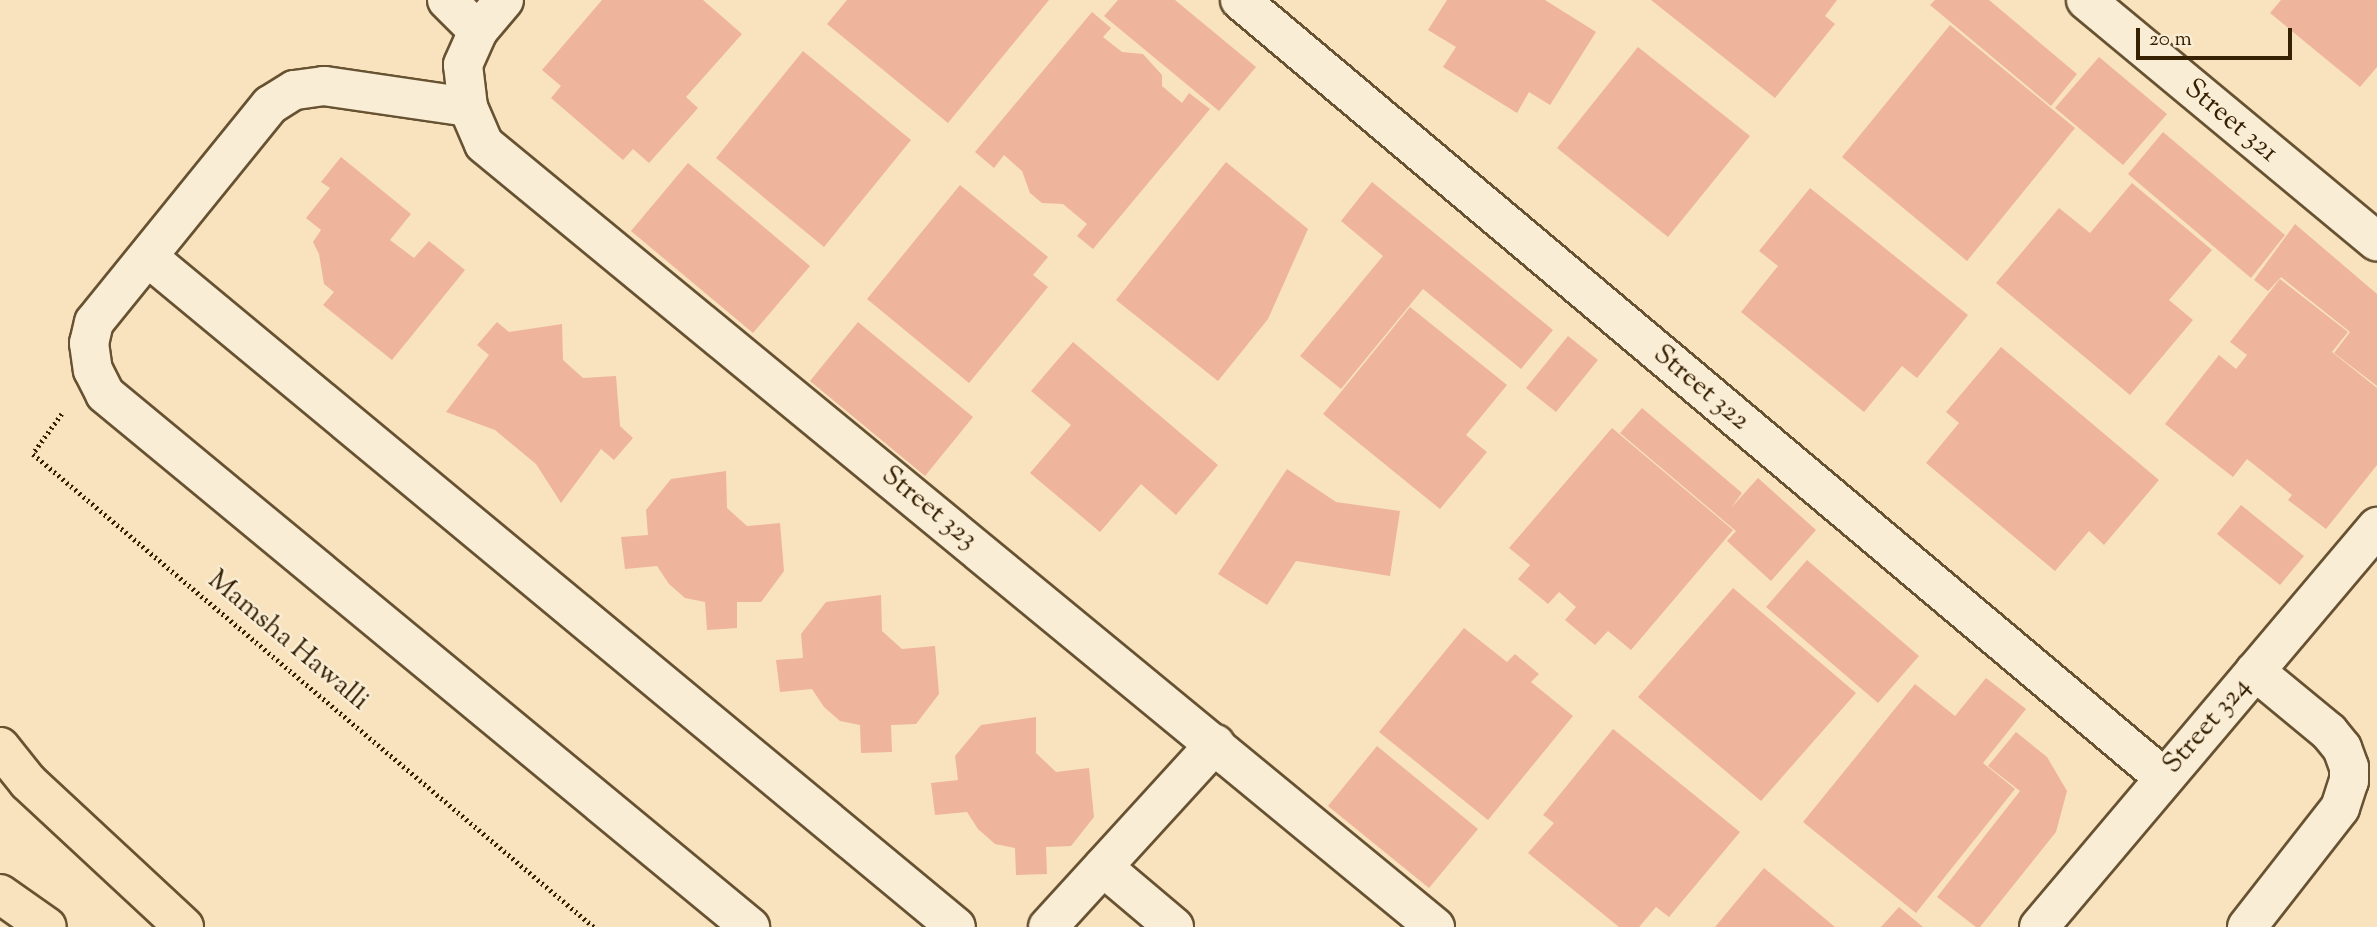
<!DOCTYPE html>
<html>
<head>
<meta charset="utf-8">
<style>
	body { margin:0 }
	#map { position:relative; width:2377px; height:927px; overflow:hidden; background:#f8e3be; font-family:"Sorts Mill Goudy",serif }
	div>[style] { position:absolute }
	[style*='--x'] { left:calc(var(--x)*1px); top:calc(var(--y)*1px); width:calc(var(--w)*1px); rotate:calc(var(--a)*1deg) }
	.building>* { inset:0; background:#efb49c }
	.path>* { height:4.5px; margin-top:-2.25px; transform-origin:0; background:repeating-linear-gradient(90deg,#372103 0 2px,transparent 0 5.5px) }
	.roads { filter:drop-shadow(2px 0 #675232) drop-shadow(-2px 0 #675232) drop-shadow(0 2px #675232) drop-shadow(0 -2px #675232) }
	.minor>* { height:38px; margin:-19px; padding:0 19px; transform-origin:19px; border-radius:19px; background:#faedd5 }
	.highway>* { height:38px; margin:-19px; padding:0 19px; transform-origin:19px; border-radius:19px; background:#f8e3be }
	span { translate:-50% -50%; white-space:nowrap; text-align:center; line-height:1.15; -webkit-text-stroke:5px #faedd5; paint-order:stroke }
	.street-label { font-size:28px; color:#372103 }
	.scale { position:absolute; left:2136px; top:28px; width:156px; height:32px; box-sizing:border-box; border:4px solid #372103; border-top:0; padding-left:9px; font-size:21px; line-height:24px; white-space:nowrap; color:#372103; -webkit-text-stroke:5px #faedd5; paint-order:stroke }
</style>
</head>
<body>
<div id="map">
	<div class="building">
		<div style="clip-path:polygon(602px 0,703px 0,742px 34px,686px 97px,698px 108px,649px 163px,633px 149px,623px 160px,551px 98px,561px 86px,542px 70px)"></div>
		<div style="clip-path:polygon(847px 0,1049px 0,948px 123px,827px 24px)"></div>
		<div style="clip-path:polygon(1118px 0,1175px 0,1256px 67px,1219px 111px,1104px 16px)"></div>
		<div style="clip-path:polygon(1447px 0,1545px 0,1596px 32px,1550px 105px,1529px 92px,1517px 113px,1443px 67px,1456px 47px,1428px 30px)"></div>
		<div style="clip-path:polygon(1651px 0,1837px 0,1825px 16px,1835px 24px,1775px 98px)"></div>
		<div style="clip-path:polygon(1935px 0,1989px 0,2077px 74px,2051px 106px,1930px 5px)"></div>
		<div style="clip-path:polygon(2281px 0,2377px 0,2377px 67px,2360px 87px,2270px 13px)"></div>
		<div style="clip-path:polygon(1092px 12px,1111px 28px,1103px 37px,1122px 52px,1143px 54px,1162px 75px,1162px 86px,1182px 103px,1189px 93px,1210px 109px,1093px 249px,1077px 236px,1087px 224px,1063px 204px,1042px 203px,1030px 193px,1022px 171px,1004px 155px,994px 168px,975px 152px)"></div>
		<div style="clip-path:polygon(1950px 25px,2075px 128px,1967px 261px,1842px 157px)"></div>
		<div style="clip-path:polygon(1638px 47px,1750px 136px,1668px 237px,1557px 148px)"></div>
		<div style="clip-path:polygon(803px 51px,911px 140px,824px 247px,716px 158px)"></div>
		<div style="clip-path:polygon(2099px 57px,2167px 114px,2123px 165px,2055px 108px)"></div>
		<div style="clip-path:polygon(2163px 132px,2285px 235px,2251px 278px,2128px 174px)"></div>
		<div style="clip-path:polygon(341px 157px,411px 214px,390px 240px,414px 258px,429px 241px,465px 270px,392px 360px,323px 305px,334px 292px,324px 284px,319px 254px,313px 242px,321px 230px,306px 218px,330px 188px,321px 182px)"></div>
		<div style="clip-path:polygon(1226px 162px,1308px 229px,1268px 319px,1218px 381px,1116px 300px)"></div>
		<div style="clip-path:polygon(688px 163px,810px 266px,753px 333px,631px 231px)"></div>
		<div style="clip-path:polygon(1372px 182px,1553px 330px,1521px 369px,1423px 289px,1341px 389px,1300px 356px,1383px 256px,1341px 221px)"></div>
		<div style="clip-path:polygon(2132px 183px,2212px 250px,2169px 300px,2193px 320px,2130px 395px,1996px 283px,2059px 208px,2090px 233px)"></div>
		<div style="clip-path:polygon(960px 185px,1048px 257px,1033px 275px,1048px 287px,969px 383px,867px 299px)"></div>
		<div style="clip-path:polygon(1810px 188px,1968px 315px,1917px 378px,1902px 366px,1864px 412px,1741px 312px,1778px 266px,1759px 251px)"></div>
		<div style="clip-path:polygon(2295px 224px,2377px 294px,2377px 386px,2334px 353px,2350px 332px,2281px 277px,2284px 274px,2268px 291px,2254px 280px)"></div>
		<div style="clip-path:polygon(2280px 279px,2348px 332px,2332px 352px,2377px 388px,2377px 465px,2326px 529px,2288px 500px,2292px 495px,2247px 459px,2233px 477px,2165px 424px,2219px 355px,2236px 369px,2247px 355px,2230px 342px)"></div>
		<div style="clip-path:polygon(1410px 307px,1507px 385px,1466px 435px,1487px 452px,1440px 509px,1323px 414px)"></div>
		<div style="clip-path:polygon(497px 322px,509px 332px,562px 324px,563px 360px,583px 378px,616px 376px,620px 426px,633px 438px,614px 460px,601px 449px,561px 503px,536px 464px,495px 430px,446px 412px,489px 355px,477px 345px)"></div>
		<div style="clip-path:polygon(858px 322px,973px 417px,925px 476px,810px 381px)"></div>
		<div style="clip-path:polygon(1568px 336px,1598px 360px,1556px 412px,1526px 388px)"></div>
		<div style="clip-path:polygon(1073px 342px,1218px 465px,1176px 515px,1141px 484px,1100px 532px,1030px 473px,1071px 425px,1031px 391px)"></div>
		<div style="clip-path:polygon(2001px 347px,2159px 480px,2104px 545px,2089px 531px,2055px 571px,1926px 463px,1959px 423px,1946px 412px)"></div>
		<div style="clip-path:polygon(1642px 408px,1742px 493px,1731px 508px,1758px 478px,1816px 530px,1771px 581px,1727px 541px,1736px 531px,1620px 433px)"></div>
		<div style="clip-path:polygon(1612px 428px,1733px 530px,1631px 650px,1608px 631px,1595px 645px,1565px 620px,1576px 607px,1559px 592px,1548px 604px,1518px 579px,1530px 565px,1509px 548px)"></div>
		<div style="clip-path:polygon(1287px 469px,1336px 502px,1400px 511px,1390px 576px,1296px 561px,1267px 605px,1218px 574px)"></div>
		<div style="clip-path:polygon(726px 471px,727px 508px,747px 526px,780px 523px,784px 571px,761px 602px,737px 602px,737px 628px,707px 630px,705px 602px,685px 598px,669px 584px,657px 566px,625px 569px,621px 537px,648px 535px,646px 510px,671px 479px)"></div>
		<div style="clip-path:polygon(2241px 505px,2304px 556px,2280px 585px,2217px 534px)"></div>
		<div style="clip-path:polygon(1807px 560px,1919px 656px,1878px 703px,1766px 607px)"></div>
		<div style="clip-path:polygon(1733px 588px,1856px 693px,1761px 801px,1638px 697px)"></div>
		<div style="clip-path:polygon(881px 595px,882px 631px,902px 649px,935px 646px,939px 694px,916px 724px,891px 725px,892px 752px,861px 753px,860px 725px,840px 721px,824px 707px,812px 689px,780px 692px,776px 660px,803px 658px,801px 634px,826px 602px)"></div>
		<div style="clip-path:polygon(1464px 628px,1507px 662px,1515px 654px,1539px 674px,1531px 682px,1573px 716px,1488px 820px,1379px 732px)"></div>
		<div style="clip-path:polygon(1986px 678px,2026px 709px,1983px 763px,2015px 789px,1916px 913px,1803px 822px,1915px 684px,1955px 716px)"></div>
		<div style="clip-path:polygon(1036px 717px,1036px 753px,1056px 772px,1089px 768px,1094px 817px,1071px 846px,1046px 847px,1047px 874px,1016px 875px,1015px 848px,995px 844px,978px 829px,967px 812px,935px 815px,931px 783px,958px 780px,955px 756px,981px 725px)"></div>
		<div style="clip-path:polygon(1613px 729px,1740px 832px,1669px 917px,1656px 907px,1639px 927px,1619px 927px,1528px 853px,1554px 823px,1543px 815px)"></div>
		<div style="clip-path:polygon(2016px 732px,2047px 757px,2067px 791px,2056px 832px,1980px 927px,1976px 927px,1937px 897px,2020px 791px,1988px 766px)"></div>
		<div style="clip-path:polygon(1377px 746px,1478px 829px,1429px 888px,1328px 806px)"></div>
		<div style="clip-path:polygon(1764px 868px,1835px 927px,1715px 927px)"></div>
		<div style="clip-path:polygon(1899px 907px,1923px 927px,1881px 927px)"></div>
	</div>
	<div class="path">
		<div style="--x:62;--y:414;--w:49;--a:125.9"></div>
		<div style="--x:33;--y:454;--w:734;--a:40.14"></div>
	</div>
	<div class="roads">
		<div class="minor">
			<div style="--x:447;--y:0;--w:44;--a:45"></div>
			<div style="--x:504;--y:0;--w:40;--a:130"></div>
			<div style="--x:478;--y:31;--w:37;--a:114"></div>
			<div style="--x:463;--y:65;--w:42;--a:83.2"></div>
			<div style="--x:468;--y:107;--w:40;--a:66.6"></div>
			<div style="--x:484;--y:144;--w:1232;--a:39.47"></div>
			<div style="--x:1240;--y:0;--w:1207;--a:40.09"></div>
			<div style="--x:2086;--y:0;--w:378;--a:39.7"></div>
			<div style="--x:468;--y:107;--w:146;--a:-171.7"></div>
			<div style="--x:324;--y:86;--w:30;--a:172"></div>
			<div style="--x:294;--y:90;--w:28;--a:148"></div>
			<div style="--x:270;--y:105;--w:279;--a:129"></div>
			<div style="--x:94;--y:322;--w:22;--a:103"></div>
			<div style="--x:89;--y:343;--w:27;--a:82"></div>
			<div style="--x:93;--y:370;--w:27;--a:63"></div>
			<div style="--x:105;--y:394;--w:837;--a:39.57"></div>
			<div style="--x:149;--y:258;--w:1048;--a:39.66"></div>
			<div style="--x:1103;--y:867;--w:93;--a:40.2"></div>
			<div style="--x:1048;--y:927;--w:248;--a:-47.6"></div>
			<div style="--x:2039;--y:927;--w:524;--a:-49.8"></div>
			<div style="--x:2247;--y:927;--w:151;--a:-52"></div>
			<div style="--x:2340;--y:808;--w:28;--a:-72"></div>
			<div style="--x:2349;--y:781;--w:14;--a:-90"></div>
			<div style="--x:2349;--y:767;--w:20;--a:-110"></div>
			<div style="--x:2342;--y:748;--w:21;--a:-129"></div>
			<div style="--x:2329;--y:732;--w:96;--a:-140.5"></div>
		</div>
		<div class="highway">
			<div style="--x:0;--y:747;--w:45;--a:51.3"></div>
			<div style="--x:28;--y:782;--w:213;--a:42.9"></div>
			<div style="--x:0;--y:894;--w:57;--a:35.1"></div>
		</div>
	</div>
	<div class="street-label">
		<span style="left:2231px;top:121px;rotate:40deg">Street 321</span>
		<span style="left:1701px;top:388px;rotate:40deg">Street 322</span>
		<span style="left:929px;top:508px;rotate:39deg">Street 323</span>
		<span style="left:288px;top:641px;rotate:40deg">Mamsha Hawalli</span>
		<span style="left:2207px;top:726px;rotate:-49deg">Street 324</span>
	</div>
	<div class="scale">20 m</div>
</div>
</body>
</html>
